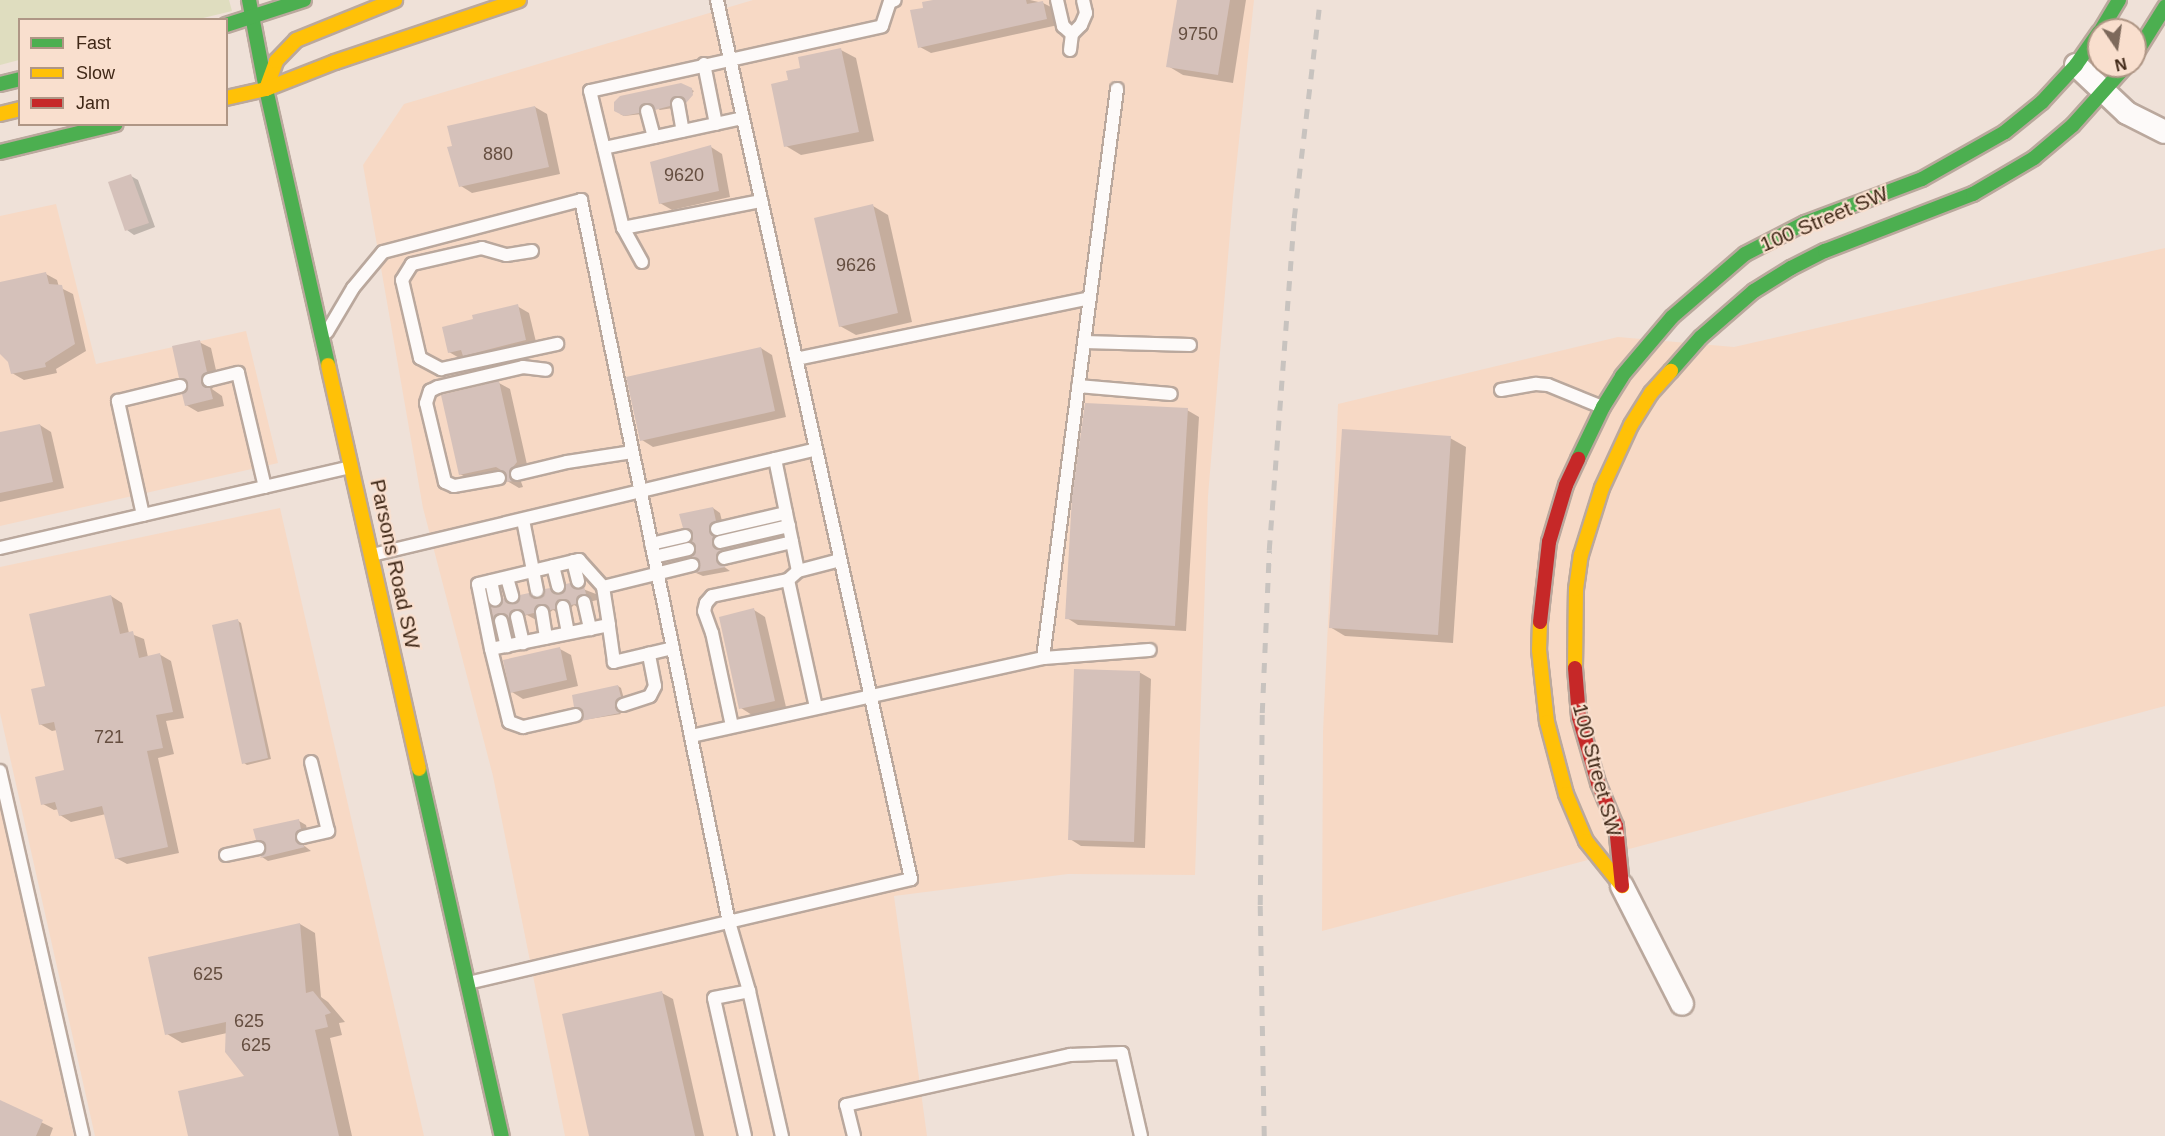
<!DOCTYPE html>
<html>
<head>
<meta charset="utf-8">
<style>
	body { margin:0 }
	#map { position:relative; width:2165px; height:1136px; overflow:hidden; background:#efe1d8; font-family:Helvetica,sans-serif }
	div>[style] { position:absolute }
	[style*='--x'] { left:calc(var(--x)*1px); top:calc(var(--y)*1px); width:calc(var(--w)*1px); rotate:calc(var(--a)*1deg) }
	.built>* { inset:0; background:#f7d9c5 }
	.green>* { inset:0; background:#dfddbf }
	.shadow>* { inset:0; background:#0003 }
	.building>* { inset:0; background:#d5c1ba }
	.roads { filter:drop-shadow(2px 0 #baa89d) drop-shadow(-2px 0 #baa89d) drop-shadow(0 2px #baa89d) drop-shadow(0 -2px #baa89d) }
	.lane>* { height:12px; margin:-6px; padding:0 6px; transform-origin:6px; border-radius:6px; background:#fdfaf9 }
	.street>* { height:22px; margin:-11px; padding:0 11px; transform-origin:11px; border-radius:11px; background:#fdfaf9 }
	.fast>* { height:14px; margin:-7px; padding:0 7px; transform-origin:7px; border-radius:7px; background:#4caf50 }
	.slow>* { height:14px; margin:-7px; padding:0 7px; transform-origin:7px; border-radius:7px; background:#ffc107 }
	.jam>* { height:14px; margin:-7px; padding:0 7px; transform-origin:7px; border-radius:7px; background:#c62828 }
	.rail>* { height:4.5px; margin-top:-2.25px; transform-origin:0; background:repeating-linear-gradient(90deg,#c8c3bf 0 10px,transparent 0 20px) }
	span { translate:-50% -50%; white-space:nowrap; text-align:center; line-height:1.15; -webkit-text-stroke:4.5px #f9dfce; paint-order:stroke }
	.number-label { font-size:18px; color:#654e40 }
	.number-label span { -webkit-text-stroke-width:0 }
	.street-label { font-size:21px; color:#402817 }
	.legend { position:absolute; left:18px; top:18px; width:210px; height:108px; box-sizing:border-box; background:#f9dfce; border:2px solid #af9685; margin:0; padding:8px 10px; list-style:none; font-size:18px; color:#402817 }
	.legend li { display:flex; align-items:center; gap:12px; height:30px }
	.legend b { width:30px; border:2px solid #af9685 }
	.north { position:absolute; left:2087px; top:18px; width:60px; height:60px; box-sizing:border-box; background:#f9dfce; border:2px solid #af9685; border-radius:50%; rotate:167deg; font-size:16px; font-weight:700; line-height:24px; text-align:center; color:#402817 }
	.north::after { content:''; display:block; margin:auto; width:21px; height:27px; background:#7d695b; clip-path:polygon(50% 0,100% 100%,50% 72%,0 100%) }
</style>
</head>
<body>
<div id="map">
	<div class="built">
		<div style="clip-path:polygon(753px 0,1254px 0,1233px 197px,1208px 496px,1195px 875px,1068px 874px,894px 896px,927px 1136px,565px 1136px,493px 776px,423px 508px,363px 165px,404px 104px)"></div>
		<div style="clip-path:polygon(56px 204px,96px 364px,246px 331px,278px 463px,0 526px,0 216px)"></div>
		<div style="clip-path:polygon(2165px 248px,2165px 706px,1322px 931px,1323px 732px,1338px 404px,1618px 337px,1734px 347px)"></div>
		<div style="clip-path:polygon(280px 508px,424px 1136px,95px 1136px,0 713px,0 567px)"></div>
		<div style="clip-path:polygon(0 807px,26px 921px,74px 1136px,0 1136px)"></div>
	</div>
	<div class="green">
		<div style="clip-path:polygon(0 0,229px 0,232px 11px,195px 20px,20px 20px,19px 60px,0 65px)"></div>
	</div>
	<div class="shadow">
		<div style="clip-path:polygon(940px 0,1030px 0,1043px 3px,1055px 9px,1058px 25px,931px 53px,920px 47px,925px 9px)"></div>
		<div style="clip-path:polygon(1178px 0,1246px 0,1233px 83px,1183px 75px,1168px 66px)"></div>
		<div style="clip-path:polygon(841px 50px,856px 58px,874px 141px,801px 155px,786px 146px,790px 81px,802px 69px)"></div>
		<div style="clip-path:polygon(681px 84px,694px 91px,686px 100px,681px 97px,673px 102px,673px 108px,660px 110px,650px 104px,644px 107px,642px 114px,624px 116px,620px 114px)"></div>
		<div style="clip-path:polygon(535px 107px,547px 114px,560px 174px,472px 193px,461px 186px)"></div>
		<div style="clip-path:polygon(711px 147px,722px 154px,730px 197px,672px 210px,660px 203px)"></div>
		<div style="clip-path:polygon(131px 176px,138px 180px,155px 227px,134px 235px,127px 230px)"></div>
		<div style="clip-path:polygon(873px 206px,888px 215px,912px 322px,856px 335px,840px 326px)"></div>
		<div style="clip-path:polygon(46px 274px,57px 280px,59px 287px,73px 294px,86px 351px,56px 369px,57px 373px,24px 380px,12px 373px,10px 361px,0 348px,0 284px)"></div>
		<div style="clip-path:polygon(517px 306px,529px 313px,537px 346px,461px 359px,449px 352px)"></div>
		<div style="clip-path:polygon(199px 342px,211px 348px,218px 379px,212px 389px,222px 396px,224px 406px,198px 412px,186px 405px,190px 385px,180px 377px)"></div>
		<div style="clip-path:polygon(761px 348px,772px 355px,786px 417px,653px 447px,642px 440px)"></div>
		<div style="clip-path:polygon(499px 383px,510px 389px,528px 469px,520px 479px,523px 487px,519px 488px,507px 481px,507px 473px,472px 481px,460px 474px)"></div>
		<div style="clip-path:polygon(1187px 410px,1199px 417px,1186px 631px,1078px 625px,1067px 618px)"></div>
		<div style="clip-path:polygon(40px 425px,51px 432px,64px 488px,0 502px,0 434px)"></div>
		<div style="clip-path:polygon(1450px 438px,1466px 447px,1453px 643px,1345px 636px,1330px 627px)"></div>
		<div style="clip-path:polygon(713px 508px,720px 513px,723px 525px,718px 527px,716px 536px,721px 542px,721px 551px,728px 555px,723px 559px,723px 566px,730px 571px,703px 576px,696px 573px,702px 564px,692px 557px,698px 551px,694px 533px,684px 527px)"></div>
		<div style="clip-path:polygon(570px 584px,596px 594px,597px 600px,589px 602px,584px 611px,574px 605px,563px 615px,553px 610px,538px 621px,527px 615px,506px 624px,495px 617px,493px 608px,514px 606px,529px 594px,540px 600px,550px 589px,560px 595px)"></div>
		<div style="clip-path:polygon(111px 596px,122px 603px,129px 633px,144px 639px,148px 657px,159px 654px,171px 661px,184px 718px,166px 721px,174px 754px,158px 758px,179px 853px,127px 864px,116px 858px,106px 814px,71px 822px,60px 815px,59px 809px,54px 810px,43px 804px,66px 771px,57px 730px,52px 731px,40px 724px,47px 687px)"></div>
		<div style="clip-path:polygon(754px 610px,765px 617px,786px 707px,752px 715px,741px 708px)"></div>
		<div style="clip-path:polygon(238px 621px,241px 623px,271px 759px,247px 765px,244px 763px)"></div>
		<div style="clip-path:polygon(560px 649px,571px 655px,578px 686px,523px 699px,512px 692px)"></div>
		<div style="clip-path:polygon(1139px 672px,1151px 679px,1145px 848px,1081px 846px,1070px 839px)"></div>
		<div style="clip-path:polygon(618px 686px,621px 688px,624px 699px,619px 702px,618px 710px,621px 714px,583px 720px)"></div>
		<div style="clip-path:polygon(299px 821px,306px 825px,308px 833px,304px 835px,302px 844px,311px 851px,268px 861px,262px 857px,267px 852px,267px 845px,257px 839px)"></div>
		<div style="clip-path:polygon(300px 924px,315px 933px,321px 997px,328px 1002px,345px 1022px,339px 1023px,342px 1035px,330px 1038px,352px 1136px,189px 1136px,247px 1077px,227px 1033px,182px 1043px,167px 1034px)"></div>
		<div style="clip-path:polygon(662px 993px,673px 999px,704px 1136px,591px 1136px)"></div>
		<div style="clip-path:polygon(0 1102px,53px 1128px,50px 1136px,0 1136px)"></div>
	</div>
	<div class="building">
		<div style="clip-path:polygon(933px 0,1026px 0,1027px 4px,1043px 1px,1047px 19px,918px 48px,910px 10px,923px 8px,922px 2px)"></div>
		<div style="clip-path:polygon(1177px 0,1230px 0,1218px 75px,1166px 67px)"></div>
		<div style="clip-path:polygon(841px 48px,859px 132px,784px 147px,771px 84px,788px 80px,786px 71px,800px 68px,798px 57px)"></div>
		<div style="clip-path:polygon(681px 83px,692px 88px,693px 95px,686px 103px,684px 98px,677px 96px,670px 101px,670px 106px,655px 110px,652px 105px,645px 103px,641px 106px,639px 113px,624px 116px,614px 111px,614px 102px,620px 96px)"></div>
		<div style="clip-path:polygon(535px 106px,549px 167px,459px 187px,447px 147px,452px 146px,447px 126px)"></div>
		<div style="clip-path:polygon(711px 145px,719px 191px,659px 204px,650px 162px)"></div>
		<div style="clip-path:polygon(131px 174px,149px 223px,125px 231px,108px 182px)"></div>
		<div style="clip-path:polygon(873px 204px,898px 313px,839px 327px,814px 218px)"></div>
		<div style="clip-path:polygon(46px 272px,49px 284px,62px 285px,75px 344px,45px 363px,46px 367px,11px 374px,8px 362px,0 354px,0 282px)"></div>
		<div style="clip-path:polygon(518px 304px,526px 340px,463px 356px,461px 350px,448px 353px,442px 327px,473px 319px,472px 315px)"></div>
		<div style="clip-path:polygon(200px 340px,207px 372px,201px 381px,203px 386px,210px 388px,213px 399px,185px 406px,182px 394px,188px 385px,186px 380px,179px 378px,172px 346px)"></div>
		<div style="clip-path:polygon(761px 347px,775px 411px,640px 441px,626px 377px)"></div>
		<div style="clip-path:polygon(499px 381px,517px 462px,509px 472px,513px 481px,506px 482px,506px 473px,496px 467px,459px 475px,441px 395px)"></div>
		<div style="clip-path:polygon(1085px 403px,1188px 408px,1175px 626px,1065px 619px,1072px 497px)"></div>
		<div style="clip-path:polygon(40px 424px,53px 482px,0 493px,0 432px)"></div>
		<div style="clip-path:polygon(1342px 429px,1451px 436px,1438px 635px,1329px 628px)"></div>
		<div style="clip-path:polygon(713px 507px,716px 521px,711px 523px,709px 530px,714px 537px,714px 547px,722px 550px,716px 555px,716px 560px,726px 567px,694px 573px,700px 564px,697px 559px,690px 557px,696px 551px,691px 541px,693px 534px,688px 528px,683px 528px,679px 514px)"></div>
		<div style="clip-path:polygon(570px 583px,576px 589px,584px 586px,586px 594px,578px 596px,576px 604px,571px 605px,562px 599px,557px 601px,555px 609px,550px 610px,546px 605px,540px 604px,535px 608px,534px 613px,525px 615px,523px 611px,516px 609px,511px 611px,509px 619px,503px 613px,493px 618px,491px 607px,500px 606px,503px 598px,514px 604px,518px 601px,520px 595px,529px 593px,534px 599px,539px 599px,545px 594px,545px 589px,550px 588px,553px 592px,559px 594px,564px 591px,566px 584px)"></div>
		<div style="clip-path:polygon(111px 595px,120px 634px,133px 631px,139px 658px,160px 653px,173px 712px,156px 715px,163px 748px,147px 751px,168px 847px,115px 859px,102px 806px,59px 816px,55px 802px,41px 805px,35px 777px,64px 770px,54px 722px,39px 725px,31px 689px,45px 686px,29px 614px)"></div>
		<div style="clip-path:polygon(754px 608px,775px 701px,739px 709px,719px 617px)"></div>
		<div style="clip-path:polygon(238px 619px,268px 758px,242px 764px,212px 625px)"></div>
		<div style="clip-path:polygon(560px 647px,567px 680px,510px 693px,503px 660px)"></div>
		<div style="clip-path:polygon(1074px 669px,1140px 671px,1134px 842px,1068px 840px)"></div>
		<div style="clip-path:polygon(618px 685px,621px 697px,616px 700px,615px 707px,620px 713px,581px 721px,584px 713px,574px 707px,572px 695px)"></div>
		<div style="clip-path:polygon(299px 819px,301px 829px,297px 831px,295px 838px,305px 847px,260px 858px,266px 851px,266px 846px,261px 840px,256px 840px,253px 829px)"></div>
		<div style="clip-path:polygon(300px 923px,306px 993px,313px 991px,331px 1013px,325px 1015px,328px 1027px,315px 1030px,339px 1136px,188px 1136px,178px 1091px,244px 1076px,225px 1052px,226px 1022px,165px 1035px,148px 957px)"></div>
		<div style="clip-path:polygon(662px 991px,695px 1136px,589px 1136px,562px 1014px)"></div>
		<div style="clip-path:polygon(0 1100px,43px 1120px,36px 1136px,0 1136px)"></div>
	</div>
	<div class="roads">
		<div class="lane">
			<div style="--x:1057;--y:0;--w:27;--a:77"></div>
			<div style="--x:1063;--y:26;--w:12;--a:42"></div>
			<div style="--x:1070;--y:50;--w:16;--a:-83"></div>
			<div style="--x:1072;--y:34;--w:13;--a:-45"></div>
			<div style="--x:1081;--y:25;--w:13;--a:-67"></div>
			<div style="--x:1086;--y:13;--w:13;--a:-103"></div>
			<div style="--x:704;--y:64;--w:61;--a:78.7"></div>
			<div style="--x:678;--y:104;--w:27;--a:80"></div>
			<div style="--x:647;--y:111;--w:27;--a:75"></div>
			<div style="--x:604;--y:148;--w:142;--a:-12.2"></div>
			<div style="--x:623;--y:228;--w:141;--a:-11.1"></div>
			<div style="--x:532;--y:251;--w:26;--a:171"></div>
			<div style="--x:506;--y:255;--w:25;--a:-164"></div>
			<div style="--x:482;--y:248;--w:72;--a:167.1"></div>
			<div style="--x:412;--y:264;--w:19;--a:122"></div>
			<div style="--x:402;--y:280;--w:80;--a:77"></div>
			<div style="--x:420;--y:358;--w:24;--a:28"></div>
			<div style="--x:441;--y:369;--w:119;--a:-12.2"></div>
			<div style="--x:642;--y:262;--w:39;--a:-119"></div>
			<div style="--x:623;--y:228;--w:141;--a:-103.5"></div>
			<div style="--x:590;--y:91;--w:299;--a:-12.5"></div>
			<div style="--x:882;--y:26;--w:25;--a:-72"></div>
			<div style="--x:890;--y:2;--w:5;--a:-22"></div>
			<div style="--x:327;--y:332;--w:51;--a:-59.4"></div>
			<div style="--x:353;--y:288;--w:47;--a:-50.2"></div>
			<div style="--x:383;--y:252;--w:205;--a:-14.7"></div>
			<div style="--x:581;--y:200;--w:737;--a:78.42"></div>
			<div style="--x:729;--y:922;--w:72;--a:73.8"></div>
			<div style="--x:749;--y:991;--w:149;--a:77.2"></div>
			<div style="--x:1084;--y:342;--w:106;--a:1.6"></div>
			<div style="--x:796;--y:359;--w:300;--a:-11.7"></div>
			<div style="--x:209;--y:380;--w:30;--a:-14"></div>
			<div style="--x:238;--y:373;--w:117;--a:76.7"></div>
			<div style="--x:1078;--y:386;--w:93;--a:4.9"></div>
			<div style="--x:1501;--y:390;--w:36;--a:-10"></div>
			<div style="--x:1536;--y:384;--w:12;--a:5"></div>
			<div style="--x:1548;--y:385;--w:58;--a:22.2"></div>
			<div style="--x:775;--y:459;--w:114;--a:78.4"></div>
			<div style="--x:798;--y:571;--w:43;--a:-14.7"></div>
			<div style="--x:517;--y:474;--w:51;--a:-13.5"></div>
			<div style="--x:567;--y:462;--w:66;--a:-8.7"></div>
			<div style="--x:499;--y:478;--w:46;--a:169.9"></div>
			<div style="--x:454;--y:486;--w:10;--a:-156"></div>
			<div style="--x:445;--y:482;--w:81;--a:-103.5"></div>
			<div style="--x:426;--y:403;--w:13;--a:-72"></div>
			<div style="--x:430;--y:391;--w:9;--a:-27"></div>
			<div style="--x:438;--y:387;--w:87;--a:-13.2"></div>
			<div style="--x:523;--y:367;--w:23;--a:7"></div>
			<div style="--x:143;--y:515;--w:117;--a:-102.4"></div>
			<div style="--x:118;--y:401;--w:64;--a:-13.6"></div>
			<div style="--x:523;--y:520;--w:72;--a:78.8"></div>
			<div style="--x:717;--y:529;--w:71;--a:-13.1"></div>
			<div style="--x:720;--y:542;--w:71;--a:-13.1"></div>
			<div style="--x:651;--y:544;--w:35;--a:-13"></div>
			<div style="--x:0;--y:548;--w:360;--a:-13"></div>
			<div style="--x:372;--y:555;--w:456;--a:-13.4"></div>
			<div style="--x:654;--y:557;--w:35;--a:-13"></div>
			<div style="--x:724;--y:558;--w:70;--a:-13.2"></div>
			<div style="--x:573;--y:561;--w:21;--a:76"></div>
			<div style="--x:553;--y:566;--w:21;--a:76"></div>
			<div style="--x:507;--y:578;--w:19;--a:74"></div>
			<div style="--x:788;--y:580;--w:130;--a:77.6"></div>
			<div style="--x:491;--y:581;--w:19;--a:78"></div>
			<div style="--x:603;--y:587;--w:38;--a:81"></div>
			<div style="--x:584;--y:602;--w:28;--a:77"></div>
			<div style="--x:563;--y:607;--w:26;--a:79"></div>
			<div style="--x:542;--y:612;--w:26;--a:81"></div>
			<div style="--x:517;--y:617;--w:27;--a:77"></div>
			<div style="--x:501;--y:621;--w:26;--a:77"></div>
			<div style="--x:673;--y:648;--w:61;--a:166.7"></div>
			<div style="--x:614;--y:662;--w:37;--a:-98"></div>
			<div style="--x:609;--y:625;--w:120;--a:168.5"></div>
			<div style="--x:491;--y:649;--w:66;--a:-101.3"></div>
			<div style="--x:478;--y:584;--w:104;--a:-13.4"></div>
			<div style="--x:579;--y:560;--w:36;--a:48"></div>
			<div style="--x:603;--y:587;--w:92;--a:-13.9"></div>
			<div style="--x:491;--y:649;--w:75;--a:76.1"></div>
			<div style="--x:509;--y:722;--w:15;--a:20"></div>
			<div style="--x:523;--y:727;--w:54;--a:-12.8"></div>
			<div style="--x:1043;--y:658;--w:574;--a:-82.59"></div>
			<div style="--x:623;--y:705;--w:28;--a:-18"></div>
			<div style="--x:650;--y:696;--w:11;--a:-63"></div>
			<div style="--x:655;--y:686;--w:33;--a:-101"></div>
			<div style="--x:732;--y:726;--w:95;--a:-102.1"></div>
			<div style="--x:712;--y:633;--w:23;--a:-110"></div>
			<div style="--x:704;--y:611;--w:8;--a:-76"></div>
			<div style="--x:706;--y:603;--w:9;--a:-49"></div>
			<div style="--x:712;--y:596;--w:78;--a:-11.9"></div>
			<div style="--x:788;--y:580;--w:13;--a:-42"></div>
			<div style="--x:691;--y:736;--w:361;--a:-12.5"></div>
			<div style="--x:1043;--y:658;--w:107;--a:-4.3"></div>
			<div style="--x:0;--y:771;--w:374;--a:77.2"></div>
			<div style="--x:303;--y:837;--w:26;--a:-13"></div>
			<div style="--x:328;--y:831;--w:71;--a:-103.8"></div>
			<div style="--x:226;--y:855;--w:33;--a:-12"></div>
			<div style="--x:468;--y:983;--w:455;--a:-13.2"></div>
			<div style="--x:911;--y:879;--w:900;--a:-102.45"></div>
			<div style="--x:745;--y:1136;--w:141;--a:-102.7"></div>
			<div style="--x:714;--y:998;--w:36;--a:-11"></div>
			<div style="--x:854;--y:1136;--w:32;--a:-104"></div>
			<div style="--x:846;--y:1105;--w:230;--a:-12.6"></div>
			<div style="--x:1070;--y:1055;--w:52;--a:-2.2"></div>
			<div style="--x:1122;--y:1053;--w:85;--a:77.1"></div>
		</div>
		<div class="street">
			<div style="--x:2076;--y:65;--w:70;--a:43.3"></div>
			<div style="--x:2127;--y:113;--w:42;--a:26.6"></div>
			<div style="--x:1622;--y:886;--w:132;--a:63"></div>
		</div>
		<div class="fast">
			<div style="--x:249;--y:0;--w:91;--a:79.2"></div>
			<div style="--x:266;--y:89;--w:283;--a:77.3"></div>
			<div style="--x:226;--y:25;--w:82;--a:-17.8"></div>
			<div style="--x:2101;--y:30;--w:35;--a:-59"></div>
			<div style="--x:2135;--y:55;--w:57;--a:-58"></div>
			<div style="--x:0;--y:84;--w:21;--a:-14"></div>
			<div style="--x:0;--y:152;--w:119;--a:-13.6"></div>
			<div style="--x:1671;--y:371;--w:45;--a:-48.6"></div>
			<div style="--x:1701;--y:337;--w:70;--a:-41"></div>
			<div style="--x:1754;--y:291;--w:44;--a:-31.9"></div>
			<div style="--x:1791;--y:268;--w:38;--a:-27"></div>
			<div style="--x:1825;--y:251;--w:159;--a:-21.1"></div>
			<div style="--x:1973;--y:194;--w:71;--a:-30.5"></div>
			<div style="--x:2034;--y:158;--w:51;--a:-40.2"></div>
			<div style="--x:2073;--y:125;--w:79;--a:-48.1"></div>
			<div style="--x:1578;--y:459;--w:58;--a:-64.3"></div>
			<div style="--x:1603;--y:407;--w:36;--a:-58"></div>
			<div style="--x:1622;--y:376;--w:77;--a:-49.7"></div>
			<div style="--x:1672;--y:317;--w:96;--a:-40.8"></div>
			<div style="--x:1745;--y:254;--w:68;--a:-27.3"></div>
			<div style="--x:1805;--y:223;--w:125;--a:-20.6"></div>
			<div style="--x:1922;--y:179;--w:95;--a:-29.5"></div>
			<div style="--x:2005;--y:132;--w:48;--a:-39"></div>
			<div style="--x:2042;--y:102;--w:50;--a:-47.4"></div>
			<div style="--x:2076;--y:65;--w:40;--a:-55.1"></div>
			<div style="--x:419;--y:769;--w:376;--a:77.3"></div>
		</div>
		<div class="slow">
			<div style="--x:266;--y:89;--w:30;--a:-70"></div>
			<div style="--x:276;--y:61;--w:29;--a:-46"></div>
			<div style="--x:296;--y:40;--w:107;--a:-22"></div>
			<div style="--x:226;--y:98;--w:41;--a:-12.7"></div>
			<div style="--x:266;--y:89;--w:74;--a:-21.4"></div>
			<div style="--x:335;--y:62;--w:194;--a:-18.6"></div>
			<div style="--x:0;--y:114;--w:21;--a:-14"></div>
			<div style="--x:328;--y:365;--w:414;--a:77.3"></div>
			<div style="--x:1540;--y:622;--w:28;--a:92"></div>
			<div style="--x:1539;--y:650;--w:72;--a:83.7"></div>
			<div style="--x:1547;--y:722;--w:74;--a:75.2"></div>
			<div style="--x:1566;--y:794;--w:51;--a:66.9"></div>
			<div style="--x:1586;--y:841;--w:58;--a:51.3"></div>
			<div style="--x:1575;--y:668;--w:79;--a:-89.3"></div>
			<div style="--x:1576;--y:589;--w:34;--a:-82"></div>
			<div style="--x:1581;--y:555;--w:70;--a:-72.6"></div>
			<div style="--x:1602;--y:488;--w:69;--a:-65.3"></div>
			<div style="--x:1631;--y:425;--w:38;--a:-58"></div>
			<div style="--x:1651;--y:393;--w:30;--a:-48"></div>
		</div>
		<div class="jam">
			<div style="--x:1540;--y:622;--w:81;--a:-83.6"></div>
			<div style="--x:1549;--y:542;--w:59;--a:-73.4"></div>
			<div style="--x:1566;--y:485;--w:29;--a:-65"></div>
			<div style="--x:1575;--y:668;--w:49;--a:85.3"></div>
			<div style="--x:1579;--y:717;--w:69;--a:73.9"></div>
			<div style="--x:1598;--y:783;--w:47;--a:67.3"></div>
			<div style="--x:1616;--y:826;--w:60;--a:84.3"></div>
		</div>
	</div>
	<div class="rail">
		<div style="--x:1264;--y:1136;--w:231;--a:-91"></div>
		<div style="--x:1260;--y:905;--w:192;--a:-89.4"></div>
		<div style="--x:1262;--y:713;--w:163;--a:-87.5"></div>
		<div style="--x:1269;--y:550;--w:333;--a:-85.7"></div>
		<div style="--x:1294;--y:218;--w:220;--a:-83.2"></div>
	</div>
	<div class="number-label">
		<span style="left:1198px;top:34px">9750</span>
		<span style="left:498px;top:154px">880</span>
		<span style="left:684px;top:175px">9620</span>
		<span style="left:856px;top:265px">9626</span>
		<span style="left:109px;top:737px">721</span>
		<span style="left:208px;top:974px">625</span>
		<span style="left:249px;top:1021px">625</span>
		<span style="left:256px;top:1045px">625</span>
	</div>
	<div class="street-label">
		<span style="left:1824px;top:219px;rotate:-23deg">100 Street SW</span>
		<span style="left:395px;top:564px;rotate:78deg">Parsons Road SW</span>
		<span style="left:1597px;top:770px;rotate:75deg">100 Street SW</span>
	</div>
	<ul class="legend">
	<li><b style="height:8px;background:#4caf50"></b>Fast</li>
	<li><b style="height:8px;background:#ffc107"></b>Slow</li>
	<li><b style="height:8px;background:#c62828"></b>Jam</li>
	</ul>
	<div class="north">N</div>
</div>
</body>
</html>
